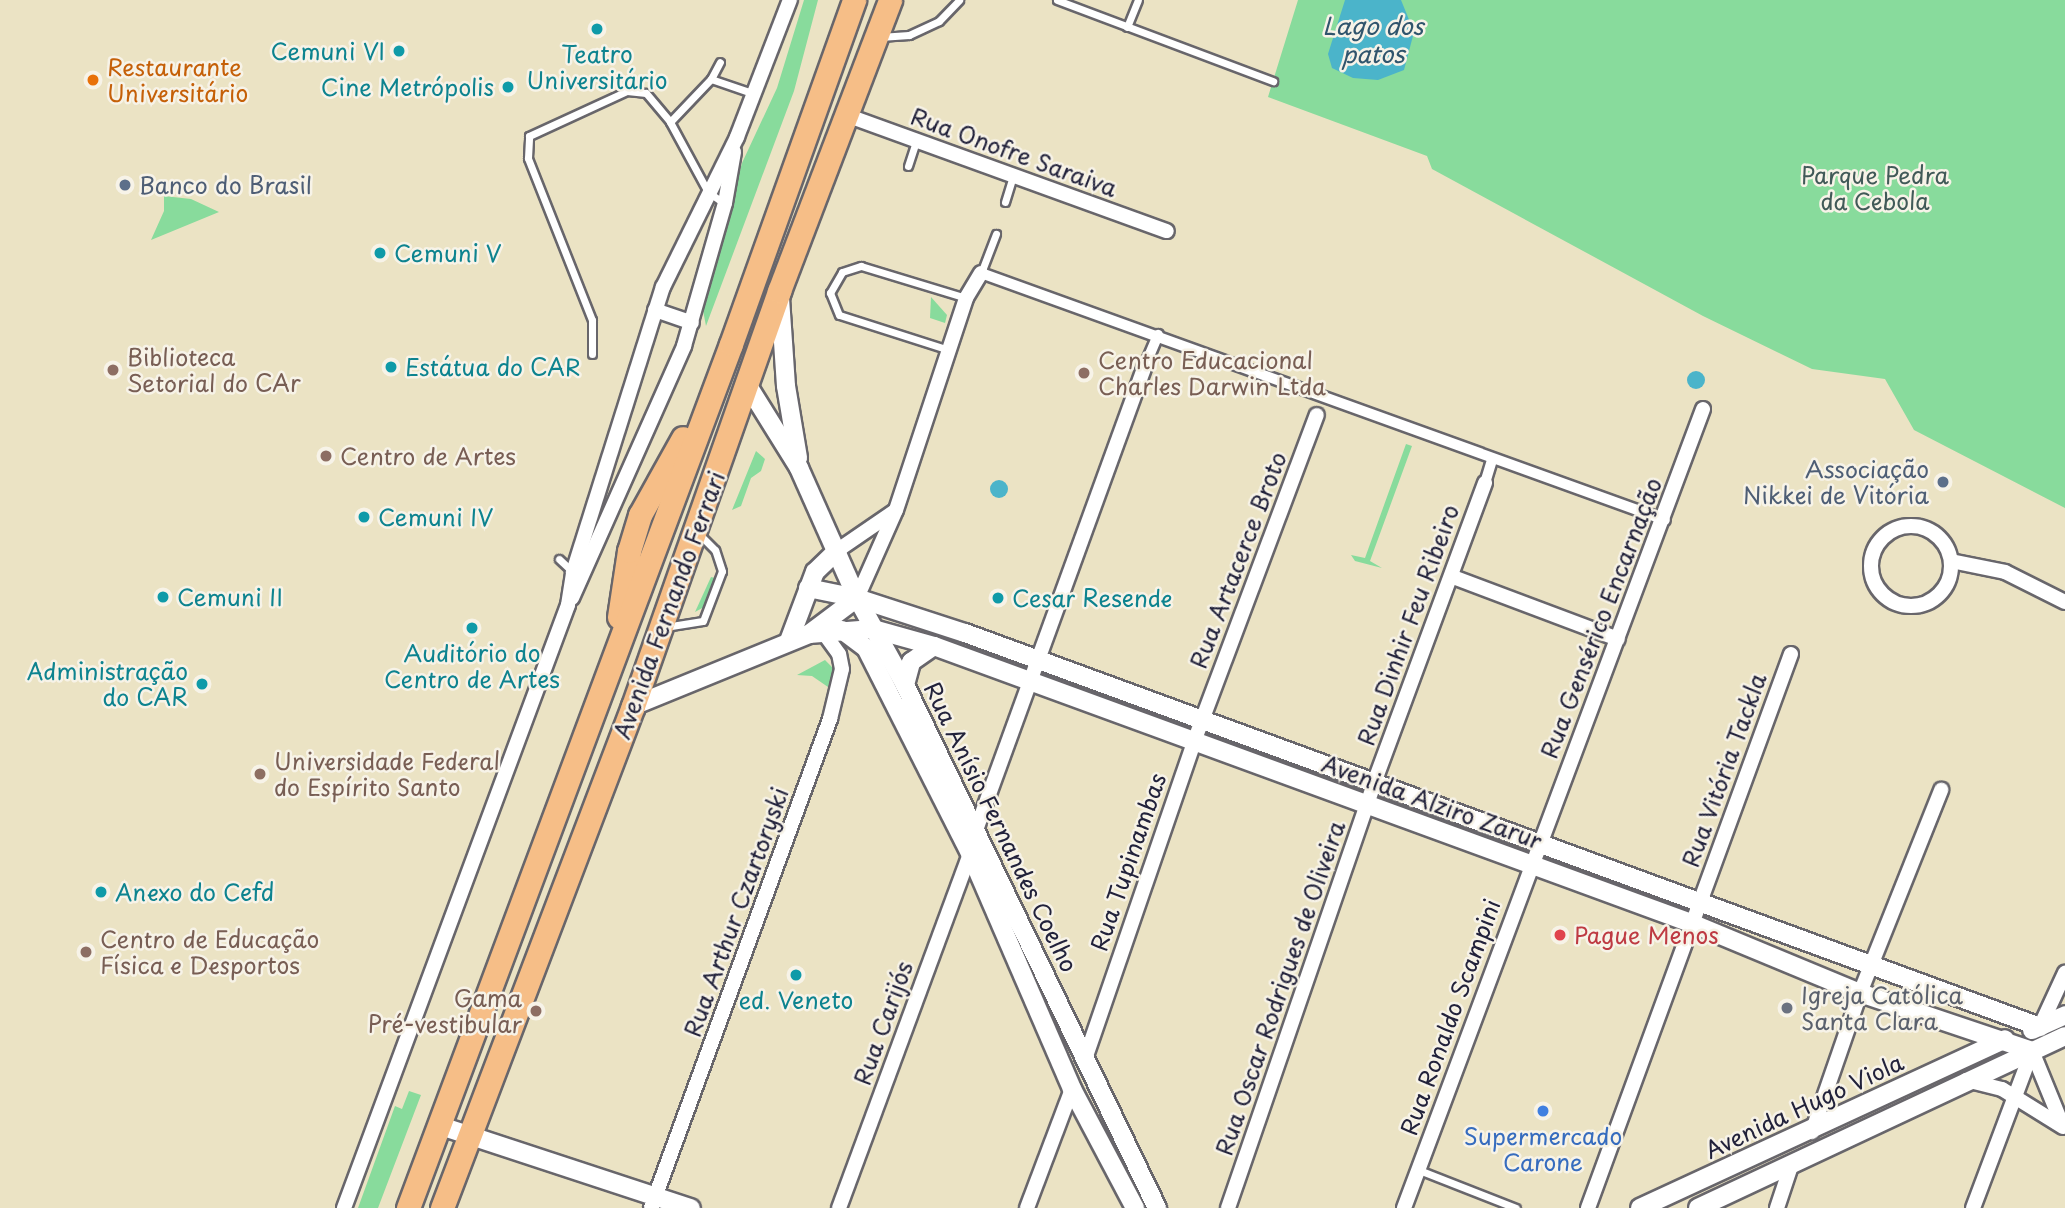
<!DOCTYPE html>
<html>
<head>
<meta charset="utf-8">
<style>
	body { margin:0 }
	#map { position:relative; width:2065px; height:1208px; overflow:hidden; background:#ebe3c4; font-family:"Playpen Sans",sans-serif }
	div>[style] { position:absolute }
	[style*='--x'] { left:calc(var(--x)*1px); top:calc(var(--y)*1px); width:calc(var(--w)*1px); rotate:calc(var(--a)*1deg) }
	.green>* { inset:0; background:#88db9c }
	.water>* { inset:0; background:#4bb4ca }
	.round { border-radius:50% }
	.roads { filter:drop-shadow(2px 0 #68666b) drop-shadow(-2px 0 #68666b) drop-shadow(0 2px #68666b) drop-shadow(0 -2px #68666b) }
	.service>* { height:7px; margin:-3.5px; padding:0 3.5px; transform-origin:3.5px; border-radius:3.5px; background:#fff }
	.pedestrian>* { height:10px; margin:-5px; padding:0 5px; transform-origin:5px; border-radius:5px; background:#fff }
	.minor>* { height:14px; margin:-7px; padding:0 7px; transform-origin:7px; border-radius:7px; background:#fff }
	.minor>.ring { margin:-7px; padding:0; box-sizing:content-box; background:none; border:14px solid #fff; border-radius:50% }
	.tertiary>* { height:18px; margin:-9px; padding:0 9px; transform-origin:9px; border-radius:9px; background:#fff }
	.primary>* { height:23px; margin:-11.5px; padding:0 11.5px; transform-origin:11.5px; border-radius:11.5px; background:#f6be87 }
	.dots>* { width:19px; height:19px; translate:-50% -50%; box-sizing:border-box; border:4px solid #f7f3e8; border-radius:50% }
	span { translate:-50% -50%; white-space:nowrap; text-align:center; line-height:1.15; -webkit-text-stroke:5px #f7f3e8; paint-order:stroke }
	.culture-label { font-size:23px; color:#0d838f }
	.right { translate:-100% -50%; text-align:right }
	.left { translate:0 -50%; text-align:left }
	.food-label { font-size:23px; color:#c56008 }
	.street-label { font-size:23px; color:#22223b }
	.park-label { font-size:23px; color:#415a58 }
	.service-label { font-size:23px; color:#4e5e75 }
	.education-label { font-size:23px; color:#785e54 }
	.health-label { font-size:23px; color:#be3a42 }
	.worship-label { font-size:23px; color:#5b616d }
	.shop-label { font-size:23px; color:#366cbe }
	.water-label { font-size:24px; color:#30556d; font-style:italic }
</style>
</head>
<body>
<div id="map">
	<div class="green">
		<div style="clip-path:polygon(804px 0,818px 0,794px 91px,706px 326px,702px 305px,742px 163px,777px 88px)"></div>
		<div style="clip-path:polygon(1298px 0,2065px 0,2065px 508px,1914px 430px,1885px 379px,1812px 369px,1703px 316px,1432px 169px,1427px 156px,1268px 97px)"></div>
		<div style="clip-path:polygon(164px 196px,191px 199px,219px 212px,151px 240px,164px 211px)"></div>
		<div style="clip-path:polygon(931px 297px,947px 315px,945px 323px,930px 318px)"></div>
		<div style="clip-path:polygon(1406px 444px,1412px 446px,1370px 561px,1382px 568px,1355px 561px,1351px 555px,1365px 558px)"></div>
		<div style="clip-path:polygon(756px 451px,765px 459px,761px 471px,751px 478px,741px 506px,732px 510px)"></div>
		<div style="clip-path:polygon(711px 577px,715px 578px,704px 607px,695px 612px)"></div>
		<div style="clip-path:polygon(825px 660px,834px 669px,828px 687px,812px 676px,797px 675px)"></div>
		<div style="clip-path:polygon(409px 1091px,421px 1095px,378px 1208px,358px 1208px,395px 1106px,402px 1109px)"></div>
	</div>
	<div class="water">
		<div style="clip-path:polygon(1345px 0,1401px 0,1414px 32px,1404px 70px,1378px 80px,1353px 78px,1332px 68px,1328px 54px)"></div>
		<div class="round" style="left:1687px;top:371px;width:18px;height:18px"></div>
		<div class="round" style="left:990px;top:480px;width:18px;height:18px"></div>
	</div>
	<div class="roads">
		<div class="service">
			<div style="--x:1057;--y:0;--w:231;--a:20.6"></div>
			<div style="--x:1127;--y:27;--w:29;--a:-68"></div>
			<div style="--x:880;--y:37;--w:29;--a:-4"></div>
			<div style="--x:909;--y:35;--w:33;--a:-25"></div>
			<div style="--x:939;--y:21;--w:29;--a:-46"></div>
			<div style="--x:711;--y:79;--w:46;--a:18.8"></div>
			<div style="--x:670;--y:122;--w:59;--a:-46.4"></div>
			<div style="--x:711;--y:79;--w:19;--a:-62"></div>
			<div style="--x:908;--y:166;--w:26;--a:-72"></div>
			<div style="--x:1005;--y:202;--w:27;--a:-73"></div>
			<div style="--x:981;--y:273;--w:42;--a:-69"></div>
			<div style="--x:949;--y:350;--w:115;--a:-162.3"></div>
			<div style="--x:839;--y:315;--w:24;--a:-112"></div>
			<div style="--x:830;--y:293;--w:24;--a:-60"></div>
			<div style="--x:842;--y:272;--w:20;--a:-18"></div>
			<div style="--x:861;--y:266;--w:110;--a:16.9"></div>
			<div style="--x:592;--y:354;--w:34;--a:-90"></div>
			<div style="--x:592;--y:320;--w:174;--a:-111.6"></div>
			<div style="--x:528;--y:158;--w:22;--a:-87"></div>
			<div style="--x:529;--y:136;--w:108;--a:-24.7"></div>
			<div style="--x:627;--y:91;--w:19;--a:6"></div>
			<div style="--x:646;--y:93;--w:38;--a:50"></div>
			<div style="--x:670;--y:122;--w:80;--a:61.5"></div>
			<div style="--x:708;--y:192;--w:19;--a:35"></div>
			<div style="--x:559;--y:559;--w:21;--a:43"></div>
			<div style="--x:665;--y:627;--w:38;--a:-9"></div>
			<div style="--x:703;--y:621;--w:53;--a:-69.2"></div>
			<div style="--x:722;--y:571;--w:22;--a:-108"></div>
			<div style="--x:715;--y:550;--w:24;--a:-135"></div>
			<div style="--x:1419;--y:1170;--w:104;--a:21.4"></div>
		</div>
		<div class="pedestrian">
			<div style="--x:981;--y:273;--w:727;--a:19.86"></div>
			<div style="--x:1144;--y:368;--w:36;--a:-67"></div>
			<div style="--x:1485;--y:483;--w:24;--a:-73"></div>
		</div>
		<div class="minor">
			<div style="--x:846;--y:115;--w:341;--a:19.9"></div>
			<div style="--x:655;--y:310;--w:39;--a:19"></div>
			<div class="ring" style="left:1871px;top:526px;width:66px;height:66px"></div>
			<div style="--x:838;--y:550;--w:69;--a:-34.4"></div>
			<div style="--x:1951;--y:561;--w:55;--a:11.5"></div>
			<div style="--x:2005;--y:572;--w:67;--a:26.6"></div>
			<div style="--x:1453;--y:577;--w:176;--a:20.6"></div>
			<div style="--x:572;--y:598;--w:276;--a:-66"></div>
			<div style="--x:684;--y:346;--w:149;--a:-74"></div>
			<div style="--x:725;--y:203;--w:52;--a:-80"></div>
			<div style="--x:857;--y:598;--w:96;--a:-66.1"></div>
			<div style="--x:896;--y:510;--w:223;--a:-71.7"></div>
			<div style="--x:966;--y:298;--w:29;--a:-59"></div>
			<div style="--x:976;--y:830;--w:492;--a:-70"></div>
			<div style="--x:2040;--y:1027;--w:60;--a:-65.2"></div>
			<div style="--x:2032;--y:1051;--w:79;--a:67.7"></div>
			<div style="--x:1085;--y:1059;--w:338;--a:-71"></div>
			<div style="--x:1195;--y:739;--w:346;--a:-69.4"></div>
			<div style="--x:1966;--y:1080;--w:37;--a:14"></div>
			<div style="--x:2002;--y:1089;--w:72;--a:31.9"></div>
			<div style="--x:1812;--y:1132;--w:147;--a:-70.9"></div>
			<div style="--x:1860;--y:993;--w:219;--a:-68.2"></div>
			<div style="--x:344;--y:1208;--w:643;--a:-69.62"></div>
			<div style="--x:568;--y:605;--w:33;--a:-81"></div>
			<div style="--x:573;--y:572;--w:299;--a:-72.5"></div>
			<div style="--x:663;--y:287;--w:167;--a:-63.7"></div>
			<div style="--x:737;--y:137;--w:147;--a:-68.9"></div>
			<div style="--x:651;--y:1208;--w:521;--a:-69.89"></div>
			<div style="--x:830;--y:719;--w:51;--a:-76.5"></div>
			<div style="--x:842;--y:669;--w:15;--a:-101"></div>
			<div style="--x:839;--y:654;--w:26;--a:-126"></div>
			<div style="--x:839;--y:1208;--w:378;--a:-69.7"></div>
			<div style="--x:1027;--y:1208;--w:127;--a:-69.3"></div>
			<div style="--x:1228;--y:1208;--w:449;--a:-71"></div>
			<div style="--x:1374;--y:783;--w:320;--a:-69.7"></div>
			<div style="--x:1404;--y:1208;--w:853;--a:-69.48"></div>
			<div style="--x:1588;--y:1208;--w:590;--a:-69.88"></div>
			<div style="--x:1777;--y:1208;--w:44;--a:-71.6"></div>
			<div style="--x:1973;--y:1208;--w:168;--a:-69.4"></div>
		</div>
		<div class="tertiary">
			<div style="--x:780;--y:298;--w:88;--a:86.1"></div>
			<div style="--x:786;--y:386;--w:73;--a:80.5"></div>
			<div style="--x:748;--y:386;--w:97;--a:58.1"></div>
			<div style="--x:799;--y:468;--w:142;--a:66"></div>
			<div style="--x:857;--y:598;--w:99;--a:61.1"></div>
			<div style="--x:905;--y:685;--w:581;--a:64.27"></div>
			<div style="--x:808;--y:588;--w:50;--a:11.5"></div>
			<div style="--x:857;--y:598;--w:114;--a:18"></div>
			<div style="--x:965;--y:633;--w:1145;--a:20.13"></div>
			<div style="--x:842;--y:630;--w:30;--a:37"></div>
			<div style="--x:866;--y:648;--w:230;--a:63.1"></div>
			<div style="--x:970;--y:853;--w:257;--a:66.6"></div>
			<div style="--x:1072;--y:1089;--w:135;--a:62.1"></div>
			<div style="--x:809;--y:634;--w:64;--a:-4.5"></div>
			<div style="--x:873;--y:629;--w:63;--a:15.6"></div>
			<div style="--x:934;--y:646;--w:806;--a:20.1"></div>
			<div style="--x:1691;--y:923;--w:183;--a:22.5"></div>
			<div style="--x:1860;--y:993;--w:182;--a:18.6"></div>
			<div style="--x:789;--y:641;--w:74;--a:-69.4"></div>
			<div style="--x:815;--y:572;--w:32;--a:-44"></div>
			<div style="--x:905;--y:685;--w:24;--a:-75"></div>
			<div style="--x:911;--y:662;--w:28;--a:-35"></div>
			<div style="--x:633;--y:706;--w:190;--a:-22.2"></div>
			<div style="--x:809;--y:634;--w:60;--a:-36.9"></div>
			<div style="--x:2032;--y:1030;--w:36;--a:-24"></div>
			<div style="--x:441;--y:1126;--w:263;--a:18.2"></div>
			<div style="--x:1640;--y:1208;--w:402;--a:-24.8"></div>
			<div style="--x:1698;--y:1208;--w:405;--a:-25.1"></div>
		</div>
		<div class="primary">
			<div style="--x:619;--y:617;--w:67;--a:-81.4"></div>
			<div style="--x:629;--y:551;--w:38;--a:-73"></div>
			<div style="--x:640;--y:515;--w:88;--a:-60.8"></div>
			<div style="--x:408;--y:1208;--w:922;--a:-69.5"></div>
			<div style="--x:731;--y:344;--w:365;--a:-70.3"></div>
			<div style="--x:442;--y:1208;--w:537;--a:-69.17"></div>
			<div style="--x:633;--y:706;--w:440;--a:-70.6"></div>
			<div style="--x:779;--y:291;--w:311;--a:-69.1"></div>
		</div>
	</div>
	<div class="dots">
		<div style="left:597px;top:29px;background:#0f9aa8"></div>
		<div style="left:399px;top:51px;background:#0f9aa8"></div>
		<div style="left:93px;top:80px;background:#e8710a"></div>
		<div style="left:508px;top:87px;background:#0f9aa8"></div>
		<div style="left:125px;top:185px;background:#5c6f8a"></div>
		<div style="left:380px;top:253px;background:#0f9aa8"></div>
		<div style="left:391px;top:367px;background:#0f9aa8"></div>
		<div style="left:113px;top:370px;background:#8d6e63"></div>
		<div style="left:1084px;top:373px;background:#8d6e63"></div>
		<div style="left:326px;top:456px;background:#8d6e63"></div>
		<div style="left:1943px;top:482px;background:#5c6f8a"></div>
		<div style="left:364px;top:517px;background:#0f9aa8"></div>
		<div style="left:163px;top:597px;background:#0f9aa8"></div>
		<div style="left:998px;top:598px;background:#0f9aa8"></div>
		<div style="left:472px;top:628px;background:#0f9aa8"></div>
		<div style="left:202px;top:684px;background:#0f9aa8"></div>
		<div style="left:260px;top:774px;background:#8d6e63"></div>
		<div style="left:101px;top:892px;background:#0f9aa8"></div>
		<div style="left:1560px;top:935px;background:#e0444e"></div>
		<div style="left:86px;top:952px;background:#8d6e63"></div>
		<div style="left:796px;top:975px;background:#0f9aa8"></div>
		<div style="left:1787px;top:1008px;background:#6b7280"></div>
		<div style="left:536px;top:1011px;background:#8d6e63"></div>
		<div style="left:1543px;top:1111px;background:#3f7fe0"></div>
	</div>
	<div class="culture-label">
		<span class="right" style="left:385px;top:51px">Cemuni VI</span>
		<span style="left:597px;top:67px">Teatro<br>Universitário</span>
		<span class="right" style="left:494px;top:87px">Cine Metrópolis</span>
		<span class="left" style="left:394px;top:253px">Cemuni V</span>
		<span class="left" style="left:405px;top:367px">Estátua do CAR</span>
		<span class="left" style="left:378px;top:517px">Cemuni IV</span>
		<span class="left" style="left:177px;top:597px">Cemuni II</span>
		<span class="left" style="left:1012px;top:598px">Cesar Resende</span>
		<span style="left:472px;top:666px">Auditório do<br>Centro de Artes</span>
		<span class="right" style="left:188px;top:684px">Administração<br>do CAR</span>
		<span class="left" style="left:115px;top:892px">Anexo do Cefd</span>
		<span style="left:796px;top:1000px">ed. Veneto</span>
	</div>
	<div class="food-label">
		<span class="left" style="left:107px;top:80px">Restaurante<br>Universitário</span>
	</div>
	<div class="street-label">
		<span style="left:1014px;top:152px;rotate:20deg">Rua Onofre Saraiva</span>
		<span style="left:1238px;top:560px;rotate:-69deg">Rua Artacerce Broto</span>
		<span style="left:669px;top:605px;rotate:-70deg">Avenida Fernando Ferrari</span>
		<span style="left:1601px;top:618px;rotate:-69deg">Rua Gensérico Encarnação</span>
		<span style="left:1408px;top:625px;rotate:-70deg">Rua Dinhir Feu Ribeiro</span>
		<span style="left:1724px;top:770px;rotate:-70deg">Rua Vitória Tackla</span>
		<span style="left:1432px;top:802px;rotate:20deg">Avenida Alziro Zarur</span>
		<span style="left:1001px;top:827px;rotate:64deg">Rua Anísio Fernandes Coelho</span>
		<span style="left:1128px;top:862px;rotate:-71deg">Rua Tupinambas</span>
		<span style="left:736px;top:912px;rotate:-70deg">Rua Arthur Czartoryski</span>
		<span style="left:1280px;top:988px;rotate:-71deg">Rua Oscar Rodrigues de Oliveira</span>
		<span style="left:1450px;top:1017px;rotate:-70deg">Rua Ronaldo Scampini</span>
		<span style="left:883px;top:1023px;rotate:-70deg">Rua Carijós</span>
		<span style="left:1804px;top:1106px;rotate:-25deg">Avenida Hugo Viola</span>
	</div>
	<div class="park-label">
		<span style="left:1875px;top:188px">Parque Pedra<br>da Cebola</span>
	</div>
	<div class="service-label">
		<span class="left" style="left:139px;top:185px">Banco do Brasil</span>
		<span class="right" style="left:1929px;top:482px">Associação<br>Nikkei de Vitória</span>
	</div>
	<div class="education-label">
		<span class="left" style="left:127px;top:370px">Biblioteca<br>Setorial do CAr</span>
		<span class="left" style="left:1098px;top:373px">Centro Educacional<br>Charles Darwin Ltda</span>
		<span class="left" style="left:340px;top:456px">Centro de Artes</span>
		<span class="left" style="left:274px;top:774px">Universidade Federal<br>do Espírito Santo</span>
		<span class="left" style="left:100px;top:952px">Centro de Educação<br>Física e Desportos</span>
		<span class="right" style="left:522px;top:1011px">Gama<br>Pré-vestibular</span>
	</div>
	<div class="health-label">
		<span class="left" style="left:1574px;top:935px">Pague Menos</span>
	</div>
	<div class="worship-label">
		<span class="left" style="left:1801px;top:1008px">Igreja Católica<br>Santa Clara</span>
	</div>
	<div class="shop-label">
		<span style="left:1543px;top:1149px">Supermercado<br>Carone</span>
	</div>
	<div class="water-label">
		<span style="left:1373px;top:40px">Lago dos<br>patos</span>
	</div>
</div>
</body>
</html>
